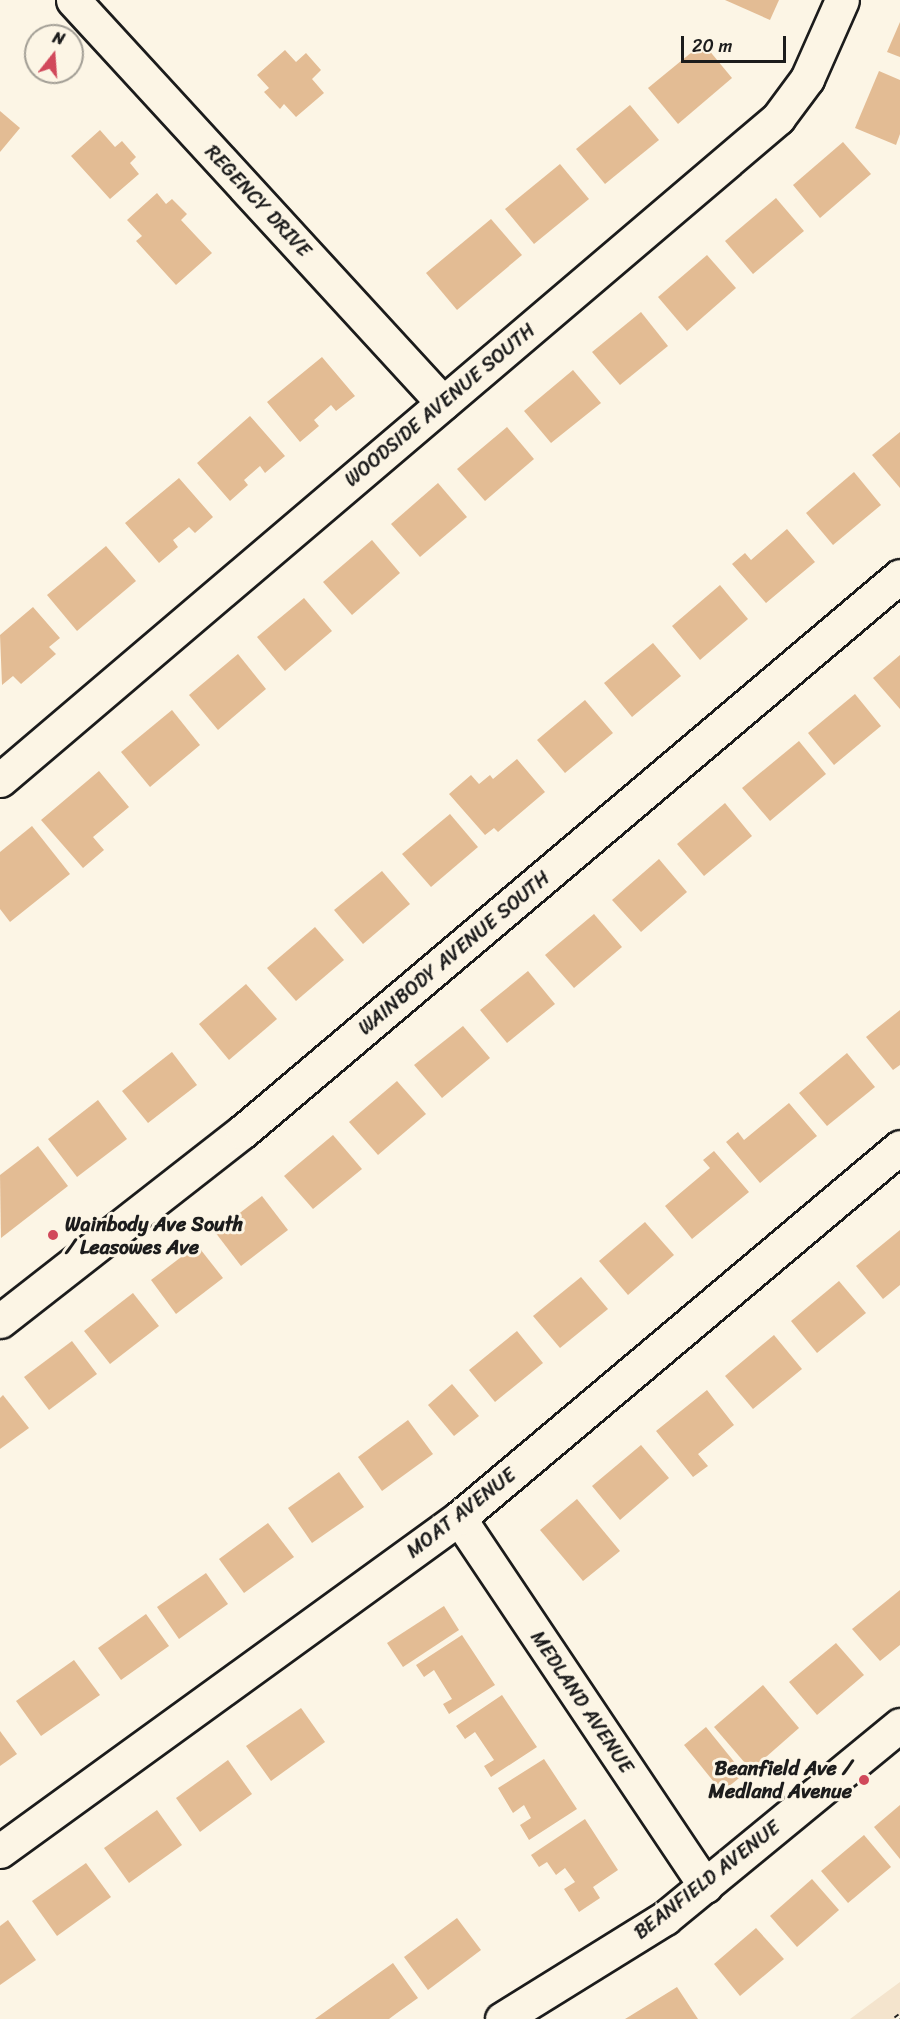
<!DOCTYPE html>
<html>
<head>
<meta charset="utf-8">
<style>
	body { margin:0 }
	#map { position:relative; width:900px; height:2019px; overflow:hidden; background:#fcf5e5; font-family:Sriracha,sans-serif }
	div>[style] { position:absolute }
	[style*='--x'] { left:calc(var(--x)*1px); top:calc(var(--y)*1px); width:calc(var(--w)*1px); rotate:calc(var(--a)*1deg) }
	.built>* { inset:0; background:#f4e4cd }
	.building>* { inset:0; background:#e3bc94 }
	.roads { filter:drop-shadow(2px 0 #1c1c1c) drop-shadow(-2px 0 #1c1c1c) drop-shadow(0 2px #1c1c1c) drop-shadow(0 -2px #1c1c1c) }
	.minor>* { height:33px; margin:-16.5px; padding:0 16.5px; transform-origin:16.5px; border-radius:16.5px; background:#fcf5e5 }
	.rail>* { height:7px; margin-top:-3.5px; transform-origin:0; background:repeating-linear-gradient(90deg,#fcf5e5 0 14px,#1c1c1c 0 28px); box-sizing:border-box; border-block:2px solid #1c1c1c }
	.dots>* { width:16px; height:16px; translate:-50% -50%; box-sizing:border-box; border:3px solid #fcf5e5; border-radius:50% }
	span { translate:-50% -50%; white-space:nowrap; text-align:center; line-height:1.15; -webkit-text-stroke:6px #fcf5e5; paint-order:stroke }
	.street-label { font-size:20px; color:#1c1c1c }
	.poi-label { font-size:20px; color:#1c1c1c; font-weight:700 }
	.left { translate:0 -50%; text-align:left }
	.right { translate:-100% -50%; text-align:right }
	.north { position:absolute; left:24px; top:24px; width:60px; height:60px; box-sizing:border-box; background:#fcf5e5; border:2px solid #a29e95; border-radius:50%; rotate:17deg; font-size:16px; font-weight:700; line-height:24px; text-align:center; color:#1c1c1c }
	.north::after { content:''; display:block; margin:auto; width:21px; height:27px; background:#d1495b; clip-path:polygon(50% 0,100% 100%,50% 72%,0 100%) }
	.scale { position:absolute; left:681px; top:36px; width:105px; height:27px; box-sizing:border-box; border:3px solid #1c1c1c; border-top:0; padding-left:8px; font-size:18px; line-height:21px; white-space:nowrap; color:#1c1c1c; -webkit-text-stroke:4px #fcf5e5; paint-order:stroke }
</style>
</head>
<body>
<div id="map">
	<div class="built">
		<div style="clip-path:polygon(900px 1982px,900px 2019px,850px 2019px)"></div>
	</div>
	<div class="building">
		<div style="clip-path:polygon(725px 0,779px 0,770px 20px)"></div>
		<div style="clip-path:polygon(900px 22px,900px 57px,887px 52px)"></div>
		<div style="clip-path:polygon(703px 43px,732px 78px,678px 124px,648px 88px)"></div>
		<div style="clip-path:polygon(285px 50px,296px 62px,306px 53px,321px 70px,312px 79px,324px 93px,296px 117px,284px 104px,280px 109px,264px 92px,269px 88px,257px 75px)"></div>
		<div style="clip-path:polygon(879px 71px,900px 80px,900px 134px,896px 145px,855px 128px)"></div>
		<div style="clip-path:polygon(630px 105px,659px 140px,605px 184px,576px 149px)"></div>
		<div style="clip-path:polygon(0 111px,20px 128px,0 152px)"></div>
		<div style="clip-path:polygon(100px 130px,115px 147px,122px 141px,136px 157px,130px 163px,139px 174px,110px 199px,71px 156px)"></div>
		<div style="clip-path:polygon(843px 142px,871px 174px,820px 218px,793px 185px)"></div>
		<div style="clip-path:polygon(560px 164px,589px 199px,534px 244px,505px 209px)"></div>
		<div style="clip-path:polygon(157px 193px,166px 204px,172px 199px,187px 214px,181px 220px,212px 253px,176px 285px,136px 241px,142px 236px,127px 220px)"></div>
		<div style="clip-path:polygon(776px 198px,804px 231px,753px 274px,725px 241px)"></div>
		<div style="clip-path:polygon(491px 219px,522px 255px,457px 310px,426px 273px)"></div>
		<div style="clip-path:polygon(707px 255px,736px 288px,687px 331px,658px 297px)"></div>
		<div style="clip-path:polygon(641px 312px,668px 346px,620px 385px,592px 352px)"></div>
		<div style="clip-path:polygon(322px 357px,355px 396px,336px 411px,331px 405px,314px 420px,319px 426px,300px 442px,267px 402px)"></div>
		<div style="clip-path:polygon(573px 370px,601px 403px,551px 443px,524px 411px)"></div>
		<div style="clip-path:polygon(250px 416px,285px 456px,265px 473px,260px 466px,244px 480px,248px 485px,230px 501px,197px 463px)"></div>
		<div style="clip-path:polygon(507px 427px,534px 459px,485px 501px,457px 469px)"></div>
		<div style="clip-path:polygon(900px 432px,900px 488px,872px 455px)"></div>
		<div style="clip-path:polygon(854px 472px,881px 505px,833px 545px,806px 513px)"></div>
		<div style="clip-path:polygon(179px 478px,213px 517px,195px 533px,189px 527px,173px 540px,178px 547px,159px 563px,125px 523px)"></div>
		<div style="clip-path:polygon(438px 483px,467px 517px,420px 557px,391px 524px)"></div>
		<div style="clip-path:polygon(787px 529px,815px 562px,766px 603px,732px 564px,745px 553px,751px 560px)"></div>
		<div style="clip-path:polygon(372px 540px,400px 573px,352px 615px,323px 582px)"></div>
		<div style="clip-path:polygon(106px 546px,136px 581px,77px 631px,47px 595px)"></div>
		<div style="clip-path:polygon(720px 585px,748px 619px,700px 660px,672px 626px)"></div>
		<div style="clip-path:polygon(304px 598px,332px 631px,285px 671px,257px 637px)"></div>
		<div style="clip-path:polygon(33px 607px,60px 638px,49px 647px,56px 654px,21px 684px,13px 676px,2px 685px,0 635px)"></div>
		<div style="clip-path:polygon(653px 643px,681px 676px,632px 717px,604px 683px)"></div>
		<div style="clip-path:polygon(238px 654px,266px 689px,218px 730px,189px 695px)"></div>
		<div style="clip-path:polygon(900px 655px,900px 709px,873px 678px)"></div>
		<div style="clip-path:polygon(855px 694px,881px 726px,834px 765px,808px 733px)"></div>
		<div style="clip-path:polygon(585px 700px,613px 733px,565px 773px,537px 740px)"></div>
		<div style="clip-path:polygon(172px 710px,200px 745px,150px 787px,121px 752px)"></div>
		<div style="clip-path:polygon(799px 741px,826px 774px,770px 821px,742px 788px)"></div>
		<div style="clip-path:polygon(517px 759px,545px 792px,498px 832px,494px 828px,485px 835px,449px 794px,471px 775px,479px 784px,490px 775px,493px 779px)"></div>
		<div style="clip-path:polygon(99px 771px,129px 807px,93px 837px,104px 850px,83px 868px,41px 820px)"></div>
		<div style="clip-path:polygon(725px 803px,752px 836px,704px 876px,677px 844px)"></div>
		<div style="clip-path:polygon(450px 814px,478px 847px,431px 887px,402px 854px)"></div>
		<div style="clip-path:polygon(32px 826px,70px 874px,10px 922px,0 909px,0 852px)"></div>
		<div style="clip-path:polygon(659px 859px,687px 892px,641px 932px,612px 900px)"></div>
		<div style="clip-path:polygon(382px 871px,410px 904px,363px 944px,334px 910px)"></div>
		<div style="clip-path:polygon(594px 914px,622px 947px,574px 988px,545px 955px)"></div>
		<div style="clip-path:polygon(315px 927px,344px 960px,296px 1001px,267px 968px)"></div>
		<div style="clip-path:polygon(528px 971px,555px 1004px,507px 1043px,480px 1010px)"></div>
		<div style="clip-path:polygon(246px 984px,277px 1019px,229px 1060px,199px 1024px)"></div>
		<div style="clip-path:polygon(900px 1010px,900px 1065px,893px 1070px,866px 1037px)"></div>
		<div style="clip-path:polygon(463px 1026px,490px 1058px,442px 1098px,414px 1065px)"></div>
		<div style="clip-path:polygon(172px 1052px,197px 1085px,148px 1123px,122px 1091px)"></div>
		<div style="clip-path:polygon(847px 1053px,875px 1087px,827px 1126px,799px 1093px)"></div>
		<div style="clip-path:polygon(397px 1081px,426px 1114px,378px 1155px,349px 1122px)"></div>
		<div style="clip-path:polygon(98px 1100px,127px 1139px,77px 1177px,48px 1139px)"></div>
		<div style="clip-path:polygon(789px 1103px,817px 1136px,760px 1183px,726px 1142px,738px 1132px,744px 1140px)"></div>
		<div style="clip-path:polygon(333px 1135px,362px 1169px,313px 1209px,284px 1176px)"></div>
		<div style="clip-path:polygon(38px 1146px,68px 1186px,1px 1238px,0 1175px)"></div>
		<div style="clip-path:polygon(714px 1151px,749px 1192px,692px 1239px,665px 1206px,710px 1168px,703px 1160px)"></div>
		<div style="clip-path:polygon(262px 1196px,288px 1230px,241px 1266px,215px 1232px)"></div>
		<div style="clip-path:polygon(645px 1222px,674px 1255px,628px 1295px,599px 1261px)"></div>
		<div style="clip-path:polygon(900px 1230px,900px 1285px,883px 1299px,856px 1266px)"></div>
		<div style="clip-path:polygon(197px 1245px,223px 1278px,176px 1314px,151px 1280px)"></div>
		<div style="clip-path:polygon(581px 1277px,608px 1309px,560px 1348px,533px 1316px)"></div>
		<div style="clip-path:polygon(839px 1281px,866px 1313px,817px 1353px,791px 1321px)"></div>
		<div style="clip-path:polygon(133px 1293px,159px 1326px,110px 1364px,84px 1331px)"></div>
		<div style="clip-path:polygon(517px 1331px,543px 1363px,495px 1402px,469px 1370px)"></div>
		<div style="clip-path:polygon(774px 1335px,802px 1369px,753px 1409px,725px 1376px)"></div>
		<div style="clip-path:polygon(72px 1341px,97px 1374px,49px 1410px,24px 1377px)"></div>
		<div style="clip-path:polygon(452px 1384px,479px 1416px,454px 1436px,428px 1405px)"></div>
		<div style="clip-path:polygon(707px 1390px,734px 1425px,698px 1454px,708px 1466px,693px 1477px,656px 1431px)"></div>
		<div style="clip-path:polygon(3px 1395px,29px 1428px,0 1449px,0 1398px)"></div>
		<div style="clip-path:polygon(408px 1420px,433px 1454px,382px 1491px,358px 1457px)"></div>
		<div style="clip-path:polygon(641px 1445px,669px 1478px,620px 1520px,592px 1486px)"></div>
		<div style="clip-path:polygon(339px 1472px,364px 1507px,312px 1543px,288px 1508px)"></div>
		<div style="clip-path:polygon(577px 1499px,620px 1551px,583px 1581px,540px 1530px)"></div>
		<div style="clip-path:polygon(268px 1523px,294px 1557px,244px 1593px,219px 1559px)"></div>
		<div style="clip-path:polygon(206px 1573px,228px 1604px,179px 1639px,157px 1607px)"></div>
		<div style="clip-path:polygon(900px 1590px,900px 1645px,880px 1661px,852px 1629px)"></div>
		<div style="clip-path:polygon(444px 1606px,459px 1630px,403px 1667px,387px 1643px)"></div>
		<div style="clip-path:polygon(146px 1614px,169px 1646px,121px 1680px,98px 1648px)"></div>
		<div style="clip-path:polygon(462px 1635px,495px 1685px,449px 1714px,443px 1704px,452px 1699px,434px 1670px,424px 1677px,416px 1665px)"></div>
		<div style="clip-path:polygon(836px 1643px,864px 1675px,817px 1715px,789px 1682px)"></div>
		<div style="clip-path:polygon(74px 1660px,100px 1695px,41px 1736px,16px 1701px)"></div>
		<div style="clip-path:polygon(763px 1685px,799px 1728px,751px 1770px,714px 1727px)"></div>
		<div style="clip-path:polygon(502px 1695px,537px 1747px,491px 1777px,484px 1766px,494px 1760px,475px 1732px,465px 1739px,456px 1726px)"></div>
		<div style="clip-path:polygon(301px 1708px,325px 1742px,271px 1781px,246px 1746px)"></div>
		<div style="clip-path:polygon(706px 1727px,744px 1774px,722px 1792px,684px 1745px)"></div>
		<div style="clip-path:polygon(0 1731px,17px 1754px,0 1766px)"></div>
		<div style="clip-path:polygon(544px 1759px,577px 1809px,529px 1840px,520px 1825px,531px 1818px,524px 1805px,513px 1813px,498px 1788px)"></div>
		<div style="clip-path:polygon(228px 1760px,252px 1794px,200px 1832px,176px 1798px)"></div>
		<div style="clip-path:polygon(900px 1805px,900px 1859px,874px 1827px)"></div>
		<div style="clip-path:polygon(157px 1810px,182px 1845px,129px 1883px,104px 1848px)"></div>
		<div style="clip-path:polygon(585px 1819px,618px 1870px,593px 1887px,600px 1898px,579px 1912px,564px 1889px,575px 1882px,565px 1868px,556px 1875px,547px 1862px,539px 1867px,531px 1855px)"></div>
		<div style="clip-path:polygon(864px 1835px,891px 1867px,848px 1903px,821px 1871px)"></div>
		<div style="clip-path:polygon(86px 1863px,111px 1897px,57px 1936px,32px 1901px)"></div>
		<div style="clip-path:polygon(812px 1879px,839px 1910px,797px 1947px,770px 1916px)"></div>
		<div style="clip-path:polygon(457px 1918px,481px 1950px,428px 1990px,404px 1957px)"></div>
		<div style="clip-path:polygon(8px 1920px,36px 1960px,0 1985px,0 1926px)"></div>
		<div style="clip-path:polygon(756px 1928px,784px 1959px,740px 1996px,714px 1964px)"></div>
		<div style="clip-path:polygon(393px 1963px,418px 1998px,397px 2013px,389px 2019px,315px 2019px)"></div>
		<div style="clip-path:polygon(677px 1987px,698px 2019px,625px 2019px,630px 2016px)"></div>
	</div>
	<div class="roads">
		<div class="minor">
			<div style="--x:73;--y:0;--w:547;--a:47.44"></div>
			<div style="--x:0;--y:780;--w:1022;--a:-40.39"></div>
			<div style="--x:778;--y:118;--w:49;--a:-53.4"></div>
			<div style="--x:807;--y:79;--w:86;--a:-66.1"></div>
			<div style="--x:0;--y:1321;--w:307;--a:-38"></div>
			<div style="--x:242;--y:1132;--w:861;--a:-40.2"></div>
			<div style="--x:459;--y:1518;--w:443;--a:56.2"></div>
			<div style="--x:0;--y:1851;--w:567;--a:-35.96"></div>
			<div style="--x:459;--y:1518;--w:576;--a:-40.07"></div>
			<div style="--x:502;--y:2019;--w:192;--a:-31.8"></div>
			<div style="--x:665;--y:1918;--w:304;--a:-39.4"></div>
		</div>
	</div>
	<div class="rail">
		<div style="--x:896;--y:2019;--w:5;--a:-37"></div>
	</div>
	<div class="dots">
		<div style="left:53px;top:1235px;background:#d1495b"></div>
		<div style="left:864px;top:1780px;background:#d1495b"></div>
	</div>
	<div class="street-label">
		<span style="left:258px;top:201px;rotate:47deg">REGENCY DRIVE</span>
		<span style="left:440px;top:405px;rotate:-40deg">WOODSIDE AVENUE SOUTH</span>
		<span style="left:454px;top:953px;rotate:-40deg">WAINBODY AVENUE SOUTH</span>
		<span style="left:461px;top:1513px;rotate:-38deg">MOAT AVENUE</span>
		<span style="left:582px;top:1702px;rotate:56deg">MEDLAND AVENUE</span>
		<span style="left:707px;top:1880px;rotate:-38deg">BEANFIELD AVENUE</span>
	</div>
	<div class="poi-label">
		<span class="left" style="left:65px;top:1236px">Wainbody Ave South<br>/ Leasowes Ave</span>
		<span class="right" style="left:852px;top:1780px">Beanfield Ave /<br>Medland Avenue</span>
	</div>
	<div class="north">N</div>
	<div class="scale">20 m</div>
</div>
</body>
</html>
